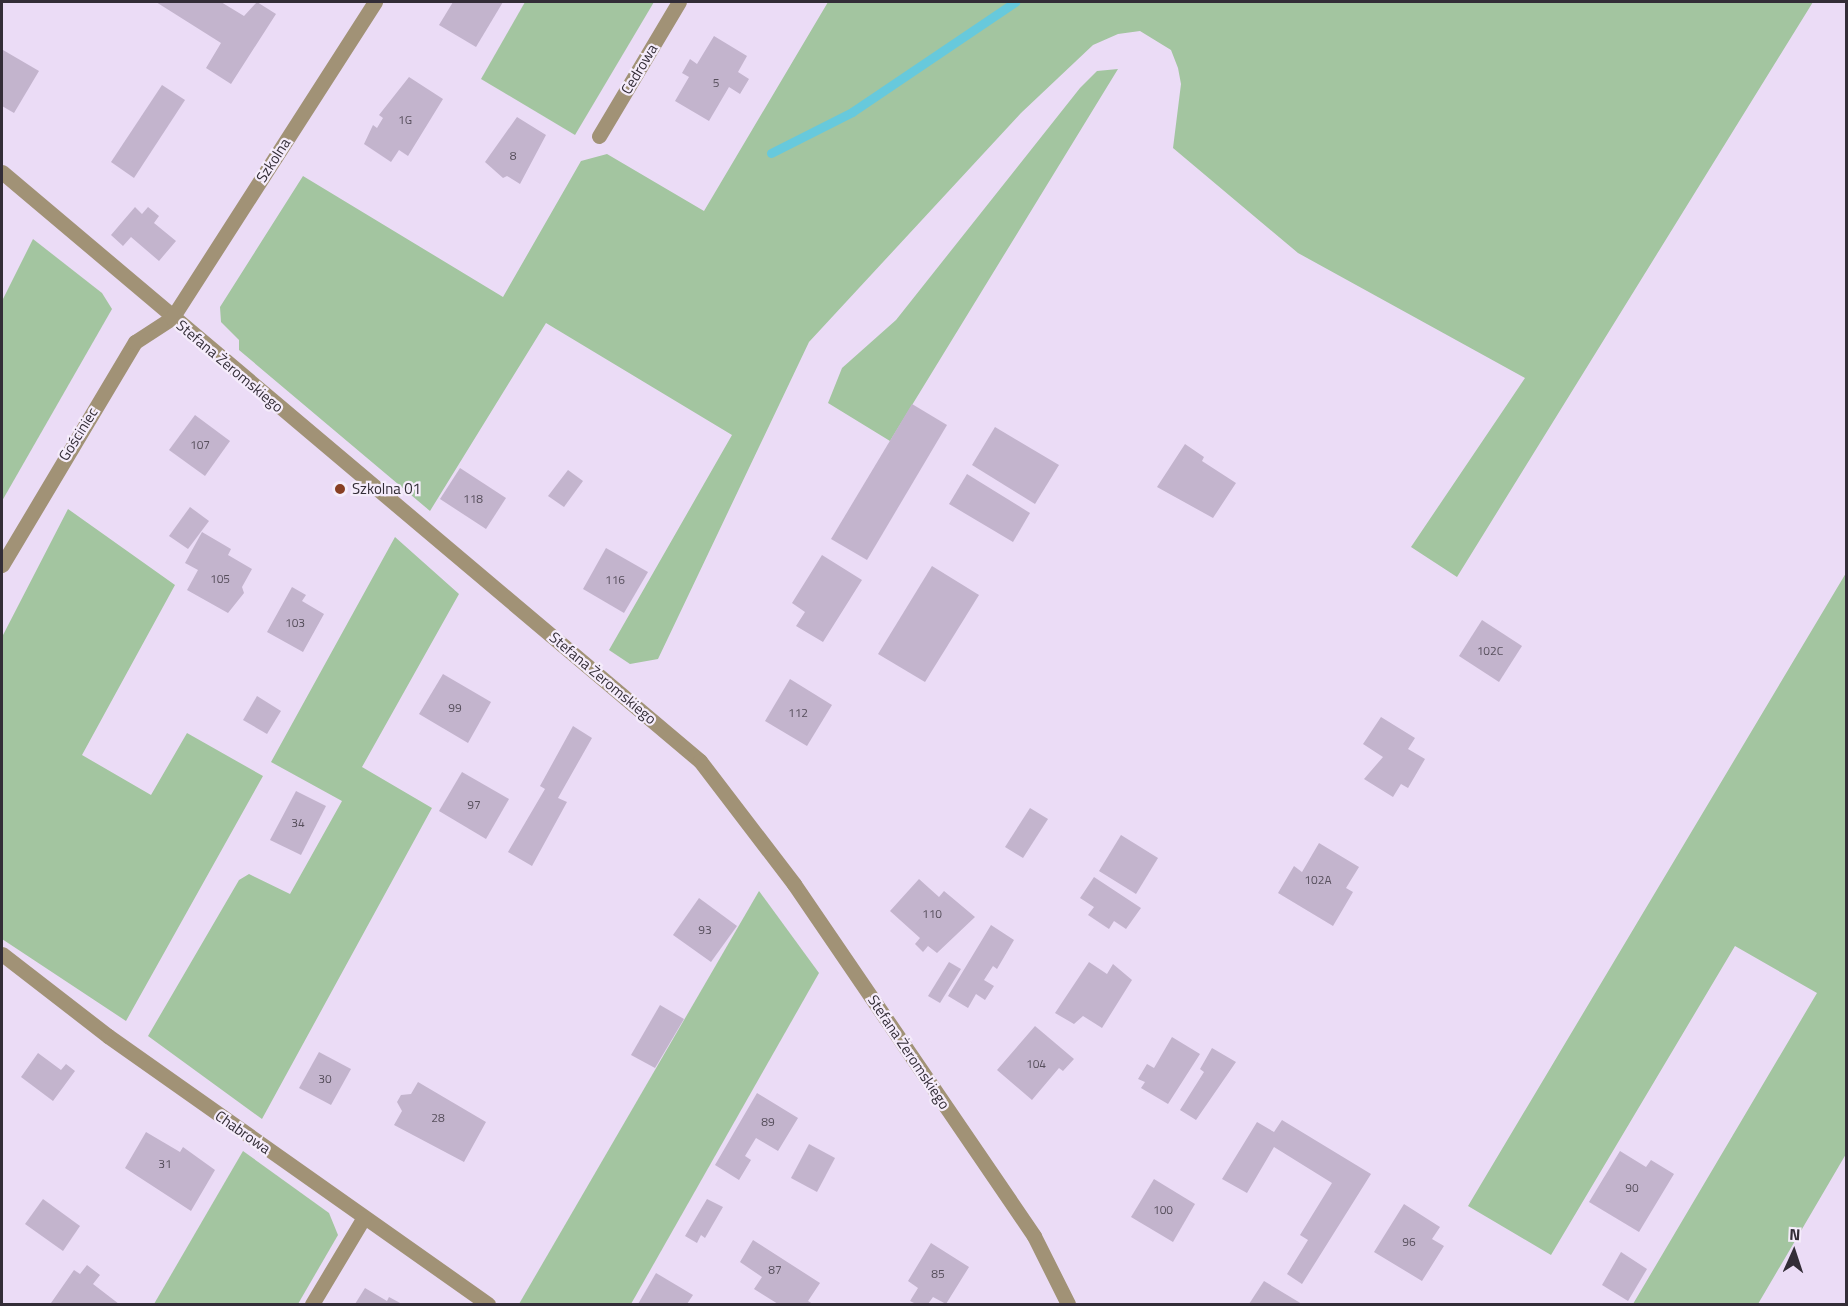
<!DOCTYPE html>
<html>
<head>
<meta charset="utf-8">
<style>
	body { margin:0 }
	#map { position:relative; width:1848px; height:1306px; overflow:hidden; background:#ebdcf6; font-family:"Titillium Web",sans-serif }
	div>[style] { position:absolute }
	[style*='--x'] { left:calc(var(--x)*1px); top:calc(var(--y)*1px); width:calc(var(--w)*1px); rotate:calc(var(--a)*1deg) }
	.green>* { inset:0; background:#a3c5a0 }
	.stream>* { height:9px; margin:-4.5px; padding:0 4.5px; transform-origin:4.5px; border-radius:4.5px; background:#67c9dc }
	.building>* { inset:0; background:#c3b4cd }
	.minor>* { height:15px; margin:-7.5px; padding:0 7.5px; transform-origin:7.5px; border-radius:7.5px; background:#a19276 }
	.tertiary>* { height:15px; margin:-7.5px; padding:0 7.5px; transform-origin:7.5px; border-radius:7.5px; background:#a19276 }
	.dots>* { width:16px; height:16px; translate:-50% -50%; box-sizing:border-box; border:3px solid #f5ecfb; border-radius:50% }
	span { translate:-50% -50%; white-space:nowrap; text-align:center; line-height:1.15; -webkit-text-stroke:4.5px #f5ecfb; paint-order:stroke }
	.number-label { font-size:12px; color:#574f5c }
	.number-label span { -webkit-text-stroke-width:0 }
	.street-label { font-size:15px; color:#332d37 }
	.poi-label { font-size:15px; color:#332d37 }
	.left { translate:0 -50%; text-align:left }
	.frame { position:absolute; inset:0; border:3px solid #332d37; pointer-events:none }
	.north { position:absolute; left:1764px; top:1222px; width:60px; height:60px; -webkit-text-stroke:4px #f5ecfb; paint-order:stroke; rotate:3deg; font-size:16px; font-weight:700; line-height:24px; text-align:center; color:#332d37 }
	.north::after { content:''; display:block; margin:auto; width:21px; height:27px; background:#332d37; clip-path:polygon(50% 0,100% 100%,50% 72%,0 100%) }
</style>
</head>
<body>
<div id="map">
	<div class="green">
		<div style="clip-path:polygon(525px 2px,654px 2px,575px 135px,481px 79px)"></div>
		<div style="clip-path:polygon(828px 2px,1813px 2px,1457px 577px,1411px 547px,1525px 378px,1298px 253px,1173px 148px,1181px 84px,1178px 68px,1171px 50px,1140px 31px,1118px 34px,1093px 45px,1021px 113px,809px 342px,658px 659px,630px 664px,609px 650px,732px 435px,546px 323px,430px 511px,239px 350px,239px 340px,221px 322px,220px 307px,303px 176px,503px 297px,581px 161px,607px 154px,704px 211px)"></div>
		<div style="clip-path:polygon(1118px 69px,890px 441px,828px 403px,842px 368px,896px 320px,1080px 88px,1097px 71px)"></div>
		<div style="clip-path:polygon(33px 239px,102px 293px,112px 309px,2px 501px,2px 301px)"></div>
		<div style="clip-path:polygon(68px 509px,175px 585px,82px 755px,151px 795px,187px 733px,263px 776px,126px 1021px,2px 939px,2px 637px)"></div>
		<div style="clip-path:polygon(395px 537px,459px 594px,362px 767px,432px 808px,262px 1119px,148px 1036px,239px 880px,249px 874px,290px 894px,342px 801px,271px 762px)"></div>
		<div style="clip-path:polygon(1846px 573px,1846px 1154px,1758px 1304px,1633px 1304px,1817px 993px,1735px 946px,1551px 1255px,1468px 1206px)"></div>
		<div style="clip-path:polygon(759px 891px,819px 973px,631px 1304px,519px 1304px)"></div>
		<div style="clip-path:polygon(243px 1151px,329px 1213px,338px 1235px,298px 1304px,154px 1304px)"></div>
	</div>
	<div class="stream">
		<div style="--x:771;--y:153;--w:91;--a:-26.8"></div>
		<div style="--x:852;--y:112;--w:197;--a:-34"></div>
	</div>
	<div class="building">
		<div style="clip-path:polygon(156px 2px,221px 2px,244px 16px,257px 2px,276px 14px,231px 84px,206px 68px,221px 43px)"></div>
		<div style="clip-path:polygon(453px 2px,503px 2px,476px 47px,439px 25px)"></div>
		<div style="clip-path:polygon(714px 36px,747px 56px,738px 72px,749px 79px,740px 94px,729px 87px,709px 121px,675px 101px,689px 77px,682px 73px,690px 59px,697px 64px)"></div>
		<div style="clip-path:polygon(3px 50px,39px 71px,14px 113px,2px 106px)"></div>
		<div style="clip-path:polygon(409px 77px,443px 99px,408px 156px,399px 150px,391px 162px,364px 144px,373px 125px,377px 128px,383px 118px,379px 115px)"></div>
		<div style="clip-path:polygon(162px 85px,185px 100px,134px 178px,111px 162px)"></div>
		<div style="clip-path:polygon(517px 117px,546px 135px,520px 184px,507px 176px,503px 178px,485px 162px)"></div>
		<div style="clip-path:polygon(135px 207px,142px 214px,148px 207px,159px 216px,154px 223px,176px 241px,159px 261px,131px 237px,123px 246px,111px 235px)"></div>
		<div style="clip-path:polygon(912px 404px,947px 425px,867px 560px,831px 539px)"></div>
		<div style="clip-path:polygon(195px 415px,230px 441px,205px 476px,169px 450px)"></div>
		<div style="clip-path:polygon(995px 427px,1059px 465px,1035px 504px,972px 465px)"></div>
		<div style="clip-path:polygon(1185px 444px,1204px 457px,1202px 461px,1236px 483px,1213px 518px,1157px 487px)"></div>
		<div style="clip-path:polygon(460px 468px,506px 498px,486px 529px,440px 499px)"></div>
		<div style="clip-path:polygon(568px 470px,583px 481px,564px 507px,548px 496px)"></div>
		<div style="clip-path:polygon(967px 474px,1030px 513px,1013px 542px,949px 504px)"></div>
		<div style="clip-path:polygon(190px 507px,209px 521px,188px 549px,169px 536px)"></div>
		<div style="clip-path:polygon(202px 532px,231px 549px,228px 555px,252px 569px,242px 587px,244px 593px,228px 613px,187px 590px,198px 570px,185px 563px)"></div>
		<div style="clip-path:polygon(606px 548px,648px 572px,624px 613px,583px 589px)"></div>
		<div style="clip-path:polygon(822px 555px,862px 580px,823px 642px,796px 626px,805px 612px,792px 603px)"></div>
		<div style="clip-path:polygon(932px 566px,979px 595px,925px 682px,878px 654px)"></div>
		<div style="clip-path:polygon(292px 587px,306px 595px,302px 601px,324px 614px,303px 652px,267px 632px)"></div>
		<div style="clip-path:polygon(1482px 620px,1522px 646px,1499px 682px,1459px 656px)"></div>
		<div style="clip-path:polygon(443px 674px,491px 702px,468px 743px,419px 714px)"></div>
		<div style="clip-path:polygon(790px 679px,832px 705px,807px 746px,765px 721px)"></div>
		<div style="clip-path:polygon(257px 696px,281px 711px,267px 734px,243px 720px)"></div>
		<div style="clip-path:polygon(1381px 717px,1415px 738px,1408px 749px,1425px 759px,1408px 788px,1401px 784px,1393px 797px,1364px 779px,1383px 757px,1363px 744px)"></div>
		<div style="clip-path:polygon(573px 726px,592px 738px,558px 798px,567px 802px,532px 866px,508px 852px,545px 789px,540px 786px)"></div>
		<div style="clip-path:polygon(462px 772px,509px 799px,486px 839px,439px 811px)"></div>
		<div style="clip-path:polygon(296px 791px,326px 806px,301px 855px,270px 840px)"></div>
		<div style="clip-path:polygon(1030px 808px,1048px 819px,1023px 858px,1005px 847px)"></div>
		<div style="clip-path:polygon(1121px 835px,1158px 858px,1136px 894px,1099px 871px)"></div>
		<div style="clip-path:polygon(1319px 843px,1359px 867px,1346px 888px,1353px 892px,1333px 926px,1278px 893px,1294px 866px,1302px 872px)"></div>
		<div style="clip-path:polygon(1094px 877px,1141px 908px,1126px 929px,1114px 921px,1109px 929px,1088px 915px,1094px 907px,1080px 898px)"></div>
		<div style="clip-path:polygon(919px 879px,939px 897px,944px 891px,975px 917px,937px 953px,928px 946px,923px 952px,915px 944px,920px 938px,890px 911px)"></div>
		<div style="clip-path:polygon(699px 898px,737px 926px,711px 962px,673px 935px)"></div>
		<div style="clip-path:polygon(991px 925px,1014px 940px,997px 969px,993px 966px,984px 980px,994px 986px,985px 1000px,976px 994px,968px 1008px,948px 996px)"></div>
		<div style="clip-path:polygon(949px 962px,961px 969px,940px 1003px,928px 996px)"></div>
		<div style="clip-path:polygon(1089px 962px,1107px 974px,1113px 964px,1132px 980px,1102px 1028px,1083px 1016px,1074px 1024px,1055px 1013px)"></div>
		<div style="clip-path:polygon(660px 1005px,684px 1019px,655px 1068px,631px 1055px)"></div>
		<div style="clip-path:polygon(1035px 1026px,1074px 1059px,1063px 1071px,1059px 1068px,1032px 1100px,997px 1070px)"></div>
		<div style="clip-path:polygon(1172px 1037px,1200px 1054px,1168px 1104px,1141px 1088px,1145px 1082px,1138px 1079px,1147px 1064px,1154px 1068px)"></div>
		<div style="clip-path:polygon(1212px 1048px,1236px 1062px,1196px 1120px,1180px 1110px,1204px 1072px,1200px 1069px)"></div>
		<div style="clip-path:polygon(319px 1052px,351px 1069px,331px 1105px,299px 1088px)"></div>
		<div style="clip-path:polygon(38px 1053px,61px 1070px,66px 1064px,75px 1071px,53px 1101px,21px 1077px)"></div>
		<div style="clip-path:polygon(418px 1082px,486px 1122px,464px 1162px,394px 1125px,402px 1111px,397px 1102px,401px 1095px,411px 1094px)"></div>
		<div style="clip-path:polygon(757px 1093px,798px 1118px,778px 1151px,756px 1138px,745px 1156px,751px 1160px,739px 1180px,715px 1165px)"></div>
		<div style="clip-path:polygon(1282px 1120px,1371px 1174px,1302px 1284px,1287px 1274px,1308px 1240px,1300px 1235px,1332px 1183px,1274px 1147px,1247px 1193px,1222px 1179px,1257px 1122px,1274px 1132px)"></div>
		<div style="clip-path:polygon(146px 1132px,180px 1152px,183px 1147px,215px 1170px,191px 1211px,125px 1168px)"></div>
		<div style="clip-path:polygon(809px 1144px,835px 1158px,817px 1192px,791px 1178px)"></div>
		<div style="clip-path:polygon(1620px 1151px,1646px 1167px,1651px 1160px,1674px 1174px,1639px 1232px,1589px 1202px)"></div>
		<div style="clip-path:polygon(1154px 1179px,1195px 1204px,1173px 1242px,1131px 1217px)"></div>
		<div style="clip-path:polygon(43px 1199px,80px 1226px,63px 1251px,25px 1224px)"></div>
		<div style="clip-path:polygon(707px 1199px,723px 1207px,705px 1238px,701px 1235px,697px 1243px,685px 1236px)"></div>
		<div style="clip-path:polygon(1404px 1204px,1440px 1227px,1432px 1239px,1444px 1246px,1422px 1281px,1374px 1252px)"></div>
		<div style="clip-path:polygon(753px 1240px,820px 1283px,808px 1301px,813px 1304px,778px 1304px,754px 1289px,762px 1277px,740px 1262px)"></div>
		<div style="clip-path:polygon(931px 1243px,969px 1267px,946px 1304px,933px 1297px,928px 1304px,916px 1304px,910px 1301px,918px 1288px,908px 1281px)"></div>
		<div style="clip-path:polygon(1621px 1252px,1647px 1269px,1628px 1301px,1602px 1285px)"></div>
		<div style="clip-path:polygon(87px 1265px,100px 1275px,93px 1284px,119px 1304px,51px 1303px,74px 1270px,80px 1274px)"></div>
		<div style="clip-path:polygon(656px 1273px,693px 1295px,687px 1304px,638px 1304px)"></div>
		<div style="clip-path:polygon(1264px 1281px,1302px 1304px,1249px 1304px)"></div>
		<div style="clip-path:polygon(365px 1288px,387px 1301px,389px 1297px,402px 1304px,355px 1304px)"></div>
	</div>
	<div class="minor">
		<div style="--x:599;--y:136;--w:156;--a:-59.2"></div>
		<div style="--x:2;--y:565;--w:260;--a:-59.2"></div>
		<div style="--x:135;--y:342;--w:44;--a:-33"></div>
		<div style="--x:2;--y:954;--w:134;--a:37.7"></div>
		<div style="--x:108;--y:1036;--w:465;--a:35.2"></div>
		<div style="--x:312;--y:1304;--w:101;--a:-59.1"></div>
	</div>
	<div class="tertiary">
		<div style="--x:2;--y:172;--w:913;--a:40.16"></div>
		<div style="--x:700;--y:761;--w:155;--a:52.6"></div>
		<div style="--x:794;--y:884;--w:426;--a:55.7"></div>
		<div style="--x:1034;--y:1236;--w:76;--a:63.4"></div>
		<div style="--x:172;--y:318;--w:376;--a:-57.3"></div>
	</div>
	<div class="dots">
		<div style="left:340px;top:489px;background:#883f23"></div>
	</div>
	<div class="number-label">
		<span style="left:716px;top:83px">5</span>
		<span style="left:405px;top:120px">1G</span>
		<span style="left:513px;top:156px">8</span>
		<span style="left:200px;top:445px">107</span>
		<span style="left:473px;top:499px">118</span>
		<span style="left:220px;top:579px">105</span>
		<span style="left:615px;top:580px">116</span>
		<span style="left:295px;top:623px">103</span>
		<span style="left:1490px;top:651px">102C</span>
		<span style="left:455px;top:708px">99</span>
		<span style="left:798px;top:713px">112</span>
		<span style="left:474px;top:805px">97</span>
		<span style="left:298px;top:823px">34</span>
		<span style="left:1318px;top:880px">102A</span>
		<span style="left:932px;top:914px">110</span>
		<span style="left:705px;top:930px">93</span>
		<span style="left:1036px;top:1064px">104</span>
		<span style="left:325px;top:1079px">30</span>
		<span style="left:438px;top:1118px">28</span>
		<span style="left:768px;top:1122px">89</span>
		<span style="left:165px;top:1164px">31</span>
		<span style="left:1632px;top:1188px">90</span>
		<span style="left:1163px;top:1210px">100</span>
		<span style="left:1409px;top:1242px">96</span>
		<span style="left:775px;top:1270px">87</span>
		<span style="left:938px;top:1274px">85</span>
	</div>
	<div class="street-label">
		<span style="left:639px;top:69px;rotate:-59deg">Cedrowa</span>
		<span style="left:273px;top:160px;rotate:-57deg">Szkolna</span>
		<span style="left:230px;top:366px;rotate:40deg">Stefana Żeromskiego</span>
		<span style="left:78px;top:434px;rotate:-58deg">Gościniec</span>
		<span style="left:603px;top:678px;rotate:40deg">Stefana Żeromskiego</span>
		<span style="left:909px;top:1052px;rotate:56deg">Stefana Żeromskiego</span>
		<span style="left:243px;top:1132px;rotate:35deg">Chabrowa</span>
	</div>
	<div class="poi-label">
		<span class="left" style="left:352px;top:489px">Szkolna 01</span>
	</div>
	<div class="frame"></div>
	<div class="north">N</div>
</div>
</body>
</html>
